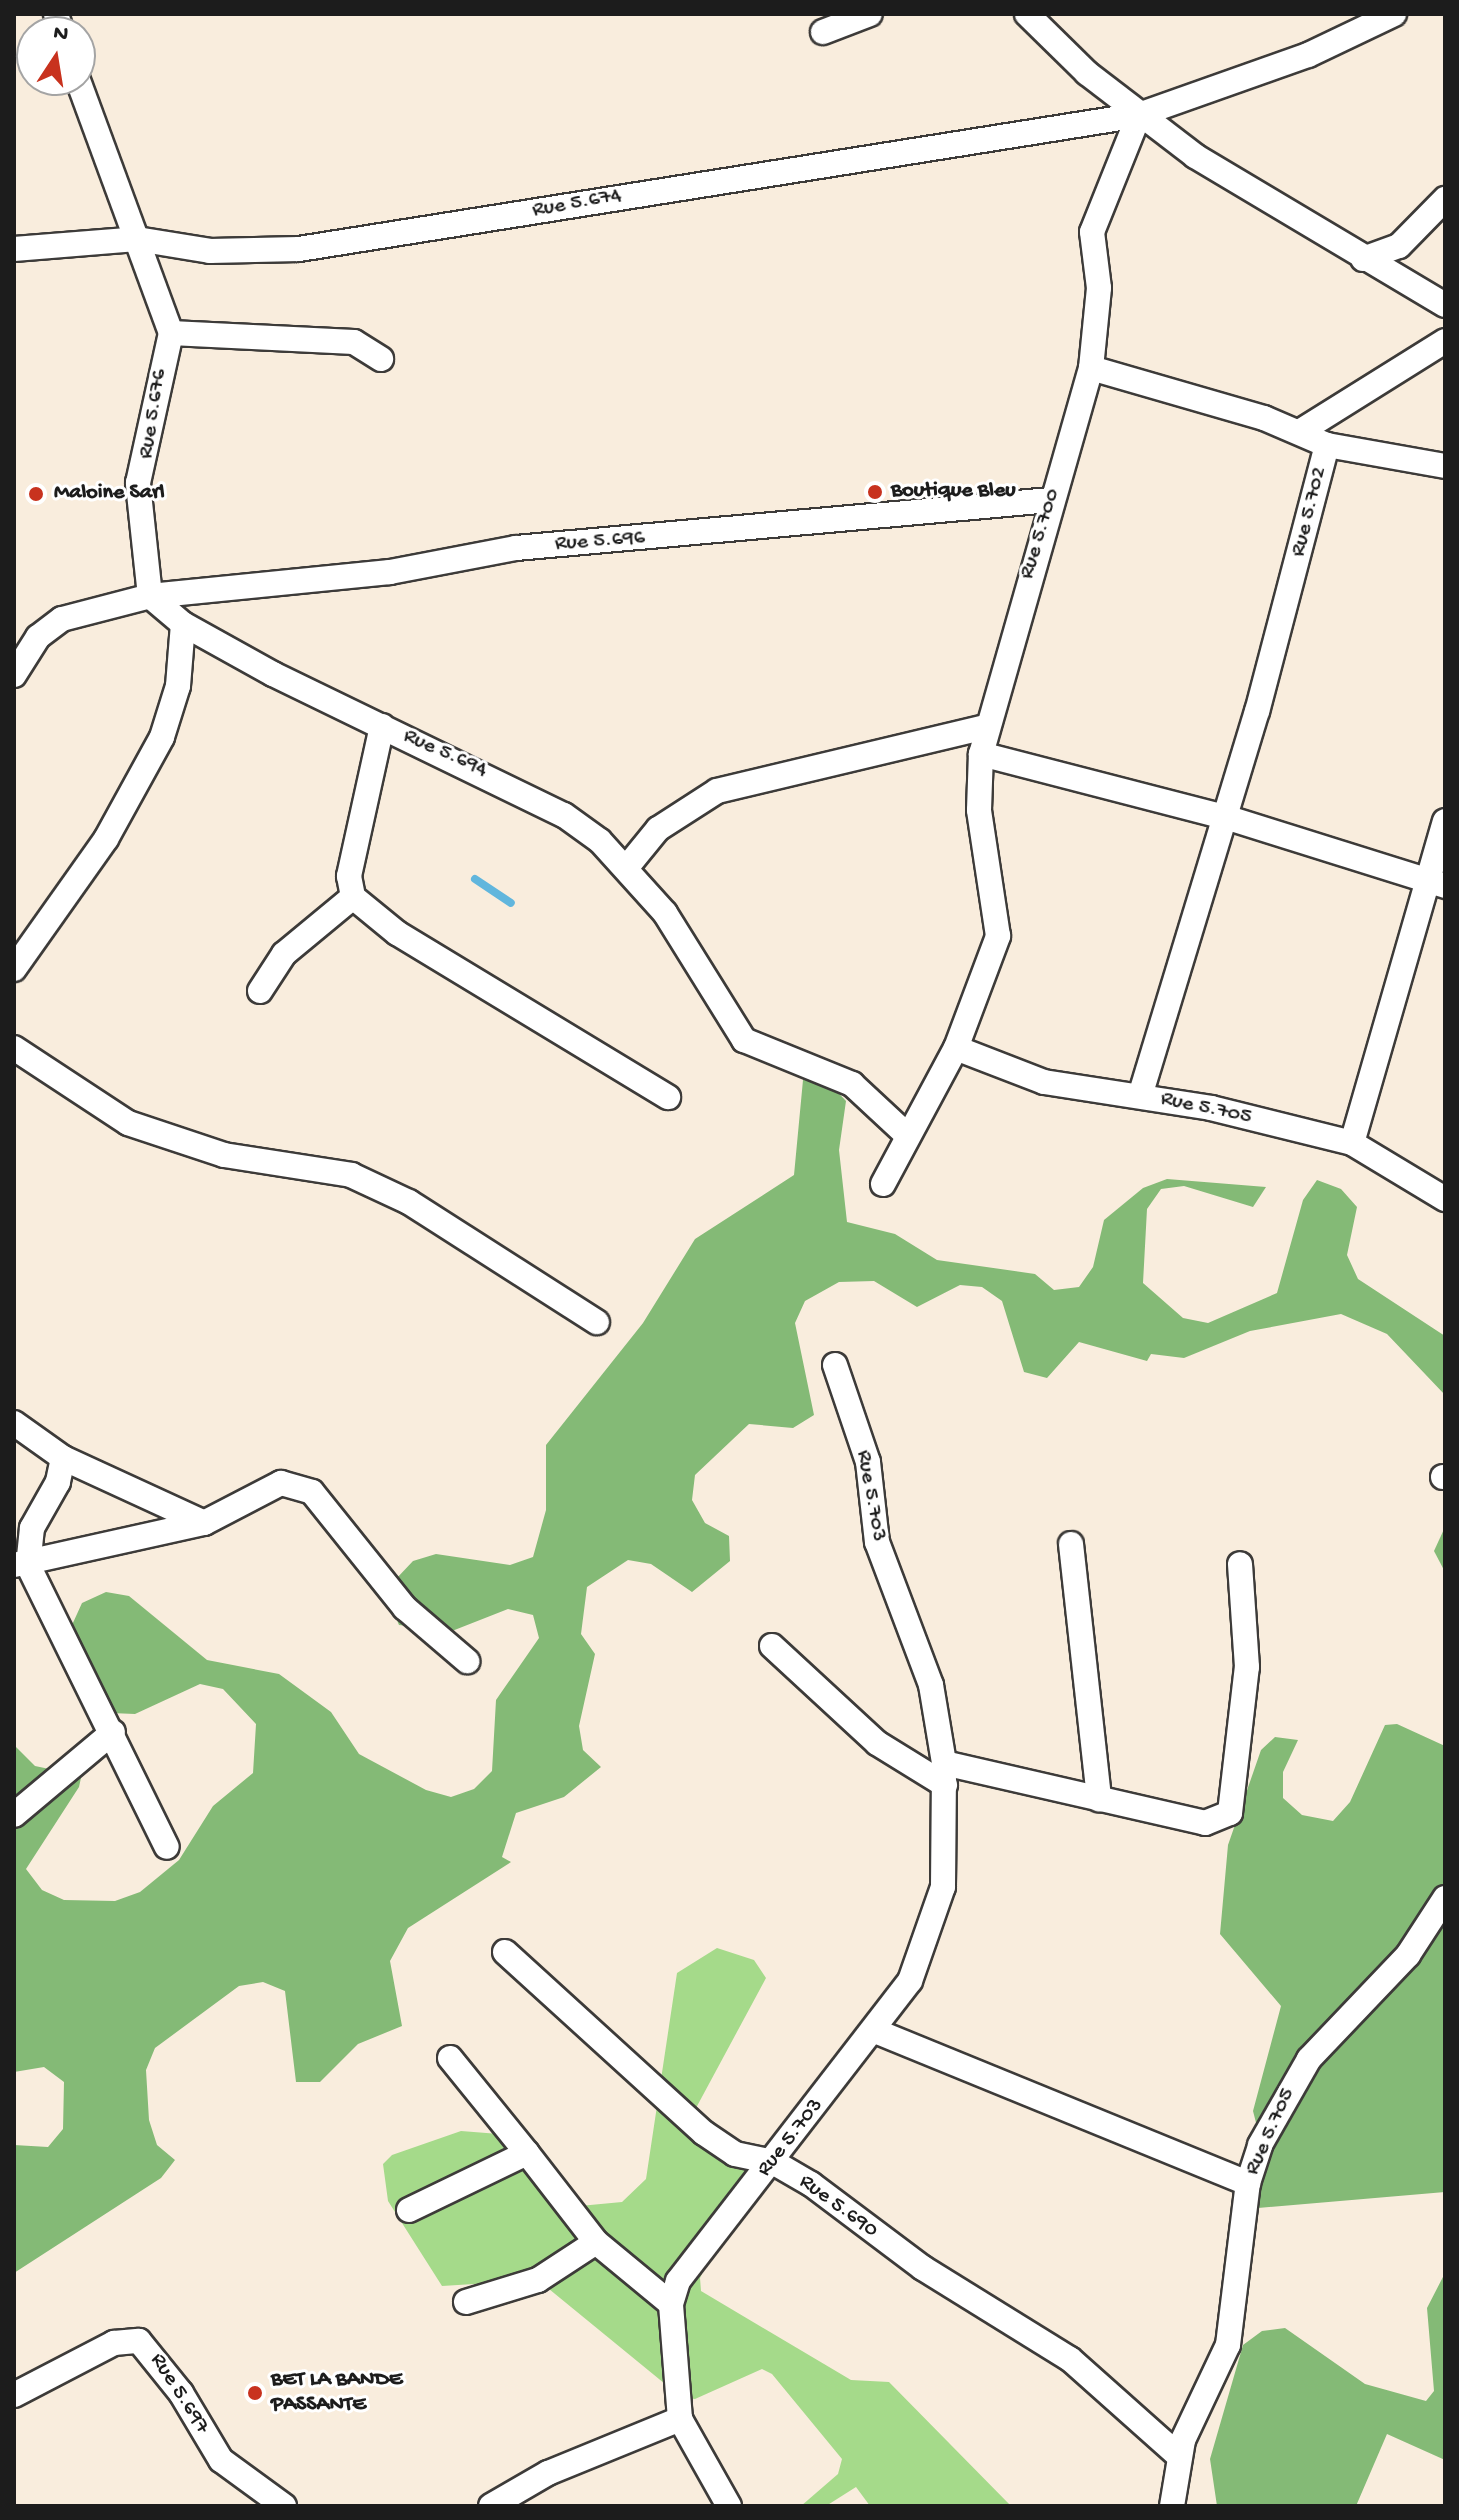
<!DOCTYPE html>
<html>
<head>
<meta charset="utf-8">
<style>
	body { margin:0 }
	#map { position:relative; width:1459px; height:2520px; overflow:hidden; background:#f9eddd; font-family:"Gochi Hand",sans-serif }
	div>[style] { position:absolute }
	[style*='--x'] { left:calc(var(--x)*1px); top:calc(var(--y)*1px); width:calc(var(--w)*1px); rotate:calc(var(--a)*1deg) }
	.green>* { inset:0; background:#a5da8a }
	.forest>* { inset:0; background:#84ba76 }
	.stream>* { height:8px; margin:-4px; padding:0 4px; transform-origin:4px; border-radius:4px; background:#61b6dd }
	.roads { filter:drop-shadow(2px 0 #3d3b39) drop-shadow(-2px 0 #3d3b39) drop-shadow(0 2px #3d3b39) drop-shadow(0 -2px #3d3b39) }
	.street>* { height:24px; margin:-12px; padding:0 12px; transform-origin:12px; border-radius:12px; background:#fff }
	.dots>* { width:22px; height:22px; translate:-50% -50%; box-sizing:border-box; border:4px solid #fff; border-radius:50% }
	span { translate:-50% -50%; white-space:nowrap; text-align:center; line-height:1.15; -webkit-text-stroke:6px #fff; paint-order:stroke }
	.street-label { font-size:22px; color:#1c1c1c }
	.poi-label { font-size:22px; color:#1c1c1c; font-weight:700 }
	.left { translate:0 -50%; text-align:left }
	.frame { position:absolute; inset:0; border:16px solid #1c1c1c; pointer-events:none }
	.north { position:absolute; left:16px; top:16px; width:80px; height:80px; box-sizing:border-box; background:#fff; border:2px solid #a4a4a4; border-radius:50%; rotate:12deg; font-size:22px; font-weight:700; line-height:32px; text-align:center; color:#1c1c1c }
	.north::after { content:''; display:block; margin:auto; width:28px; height:36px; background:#c8321e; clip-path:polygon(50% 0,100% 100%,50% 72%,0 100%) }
</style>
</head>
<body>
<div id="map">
	<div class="green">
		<div style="clip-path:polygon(717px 1948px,754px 1960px,766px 1978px,696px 2108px,735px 2154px,753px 2162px,700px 2278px,701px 2291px,851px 2380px,889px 2382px,1011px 2506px,870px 2506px,856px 2487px,826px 2506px,801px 2506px,838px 2474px,842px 2459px,772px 2374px,762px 2369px,695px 2399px,681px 2397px,538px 2280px,442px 2286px,388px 2201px,383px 2164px,392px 2155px,461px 2131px,499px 2134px,569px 2207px,622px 2202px,646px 2179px,677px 1973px)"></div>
	</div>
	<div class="forest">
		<div style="clip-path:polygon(803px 1080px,828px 1082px,846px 1101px,839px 1150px,847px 1222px,895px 1234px,937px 1260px,1035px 1274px,1054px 1290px,1079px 1287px,1093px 1267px,1104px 1220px,1143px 1188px,1167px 1179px,1266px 1187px,1253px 1207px,1184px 1186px,1161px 1189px,1147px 1209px,1143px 1283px,1183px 1318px,1208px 1323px,1277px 1293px,1303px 1200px,1317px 1180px,1341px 1189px,1357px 1207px,1347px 1255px,1358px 1279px,1445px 1336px,1445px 1395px,1387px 1334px,1341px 1314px,1250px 1331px,1184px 1358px,1151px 1354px,1147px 1361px,1079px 1342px,1047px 1378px,1024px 1372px,1002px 1301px,982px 1287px,960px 1285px,917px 1307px,874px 1281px,839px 1282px,805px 1301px,795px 1323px,814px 1415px,793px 1428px,749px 1424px,695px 1475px,692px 1500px,705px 1523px,729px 1536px,730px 1561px,692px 1592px,651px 1564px,628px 1560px,587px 1587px,581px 1634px,595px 1654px,579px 1726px,583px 1750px,601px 1767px,564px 1797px,516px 1813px,502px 1857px,511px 1862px,408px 1928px,390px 1961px,402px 2026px,358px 2044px,320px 2082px,296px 2082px,285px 1991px,263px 1982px,239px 1986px,155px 2048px,146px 2070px,149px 2120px,157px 2145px,175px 2160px,161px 2178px,14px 2273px,14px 2145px,48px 2147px,63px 2129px,64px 2082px,44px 2067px,14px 2072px,14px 1745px,35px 1766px,59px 1771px,84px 1764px,79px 1787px,26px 1869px,42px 1890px,64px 1900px,115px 1901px,140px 1892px,179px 1860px,213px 1806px,253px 1773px,256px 1724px,223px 1689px,200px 1684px,135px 1714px,111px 1713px,76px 1649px,72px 1625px,82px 1603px,106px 1592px,129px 1596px,207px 1660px,279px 1674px,331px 1712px,359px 1754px,426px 1790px,451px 1797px,474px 1789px,492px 1771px,496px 1700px,539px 1638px,533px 1615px,508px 1609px,452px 1631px,399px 1625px,390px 1604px,396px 1579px,413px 1561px,436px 1554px,510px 1565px,533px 1557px,546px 1510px,546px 1445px,643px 1323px,695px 1239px,794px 1175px)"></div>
		<div style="clip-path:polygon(1445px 1527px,1445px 1572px,1434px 1551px)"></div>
		<div style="clip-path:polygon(1397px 1724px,1445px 1746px,1445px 2192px,1258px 2208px,1262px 2146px,1253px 2111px,1281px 2006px,1220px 1934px,1228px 1845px,1261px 1750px,1275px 1737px,1298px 1740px,1283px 1772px,1283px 1798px,1302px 1815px,1333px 1821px,1350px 1802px,1385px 1725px)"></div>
		<div style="clip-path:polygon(1445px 2273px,1445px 2460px,1387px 2434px,1356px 2506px,1217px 2506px,1210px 2459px,1243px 2345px,1262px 2331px,1285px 2328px,1365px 2384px,1426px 2401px,1434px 2391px,1427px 2308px)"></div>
	</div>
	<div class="stream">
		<div style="--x:475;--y:879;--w:43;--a:33.7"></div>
	</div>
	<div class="roads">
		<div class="street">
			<div style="--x:56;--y:14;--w:19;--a:72"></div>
			<div style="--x:1027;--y:14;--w:84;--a:44.5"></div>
			<div style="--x:1087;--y:73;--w:136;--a:37.5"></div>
			<div style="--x:1195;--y:156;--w:291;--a:30.8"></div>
			<div style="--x:1394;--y:14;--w:95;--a:154.5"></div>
			<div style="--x:1308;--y:55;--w:179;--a:160.5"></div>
			<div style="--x:1139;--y:115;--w:126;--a:111.9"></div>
			<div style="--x:1092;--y:232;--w:56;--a:82.9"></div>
			<div style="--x:1099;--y:288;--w:80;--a:95.7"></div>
			<div style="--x:1091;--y:368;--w:401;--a:105.9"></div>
			<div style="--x:981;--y:754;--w:252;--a:14.5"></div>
			<div style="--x:1225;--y:817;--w:231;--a:17.4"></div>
			<div style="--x:823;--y:32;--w:50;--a:-21"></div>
			<div style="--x:14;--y:249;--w:123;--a:-4.6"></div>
			<div style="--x:137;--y:239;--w:74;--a:9.3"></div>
			<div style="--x:210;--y:251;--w:89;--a:-1.3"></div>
			<div style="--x:299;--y:249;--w:851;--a:-9.06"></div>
			<div style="--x:1363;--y:259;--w:38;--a:-20"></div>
			<div style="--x:1399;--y:246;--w:66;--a:-45.6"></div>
			<div style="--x:171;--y:333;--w:183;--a:2.8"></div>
			<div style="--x:354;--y:342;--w:32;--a:32"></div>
			<div style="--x:1091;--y:368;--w:180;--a:16.1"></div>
			<div style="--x:1264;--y:418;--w:69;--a:23.2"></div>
			<div style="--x:1327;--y:445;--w:275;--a:104.7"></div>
			<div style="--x:1257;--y:711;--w:402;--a:106.9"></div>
			<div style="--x:1301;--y:431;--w:170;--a:-32"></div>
			<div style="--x:1327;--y:445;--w:120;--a:10.1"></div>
			<div style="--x:150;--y:596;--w:43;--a:40.3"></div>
			<div style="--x:183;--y:624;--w:103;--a:29.1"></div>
			<div style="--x:273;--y:674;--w:323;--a:25.9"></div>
			<div style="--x:564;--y:815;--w:44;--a:35.8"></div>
			<div style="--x:600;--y:841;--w:97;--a:47.9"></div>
			<div style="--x:665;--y:913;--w:150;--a:58.1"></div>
			<div style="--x:744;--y:1040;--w:117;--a:22.2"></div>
			<div style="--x:852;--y:1084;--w:76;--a:42.9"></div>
			<div style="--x:150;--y:596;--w:241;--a:-5.7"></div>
			<div style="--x:390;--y:572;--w:128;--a:-10.8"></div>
			<div style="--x:516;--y:548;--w:537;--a:-5.13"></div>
			<div style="--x:14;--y:675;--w:45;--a:-57.7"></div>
			<div style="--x:38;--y:637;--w:30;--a:-37"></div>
			<div style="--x:62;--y:619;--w:91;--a:-14.6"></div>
			<div style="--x:150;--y:596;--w:114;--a:-96.1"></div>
			<div style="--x:138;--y:483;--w:154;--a:-77.6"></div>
			<div style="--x:171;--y:333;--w:270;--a:-110.2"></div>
			<div style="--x:382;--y:726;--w:154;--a:102.4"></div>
			<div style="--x:349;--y:876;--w:21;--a:79"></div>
			<div style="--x:353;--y:897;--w:57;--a:39.3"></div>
			<div style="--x:397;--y:933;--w:317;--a:31.2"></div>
			<div style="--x:627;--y:867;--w:49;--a:-50.8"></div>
			<div style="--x:658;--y:829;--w:70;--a:-32.8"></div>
			<div style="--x:717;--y:791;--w:277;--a:-13.4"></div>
			<div style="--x:14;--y:969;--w:159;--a:-54.7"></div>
			<div style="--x:106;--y:839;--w:116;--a:-61.2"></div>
			<div style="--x:162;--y:737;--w:53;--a:-72.6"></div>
			<div style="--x:178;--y:686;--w:62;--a:-85.4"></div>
			<div style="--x:260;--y:991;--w:44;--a:-57"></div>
			<div style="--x:284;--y:954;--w:89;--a:-39.6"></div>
			<div style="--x:14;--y:1048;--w:136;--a:33.3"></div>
			<div style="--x:128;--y:1123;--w:101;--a:18.4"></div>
			<div style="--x:224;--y:1155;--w:129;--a:8.9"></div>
			<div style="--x:351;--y:1175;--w:64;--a:25"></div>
			<div style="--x:409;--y:1202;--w:223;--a:32.6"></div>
			<div style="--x:956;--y:1048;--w:94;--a:21.1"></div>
			<div style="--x:1044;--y:1082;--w:169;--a:8.8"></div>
			<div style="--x:1211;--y:1108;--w:145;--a:13.9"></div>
			<div style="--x:1352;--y:1143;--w:109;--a:31.1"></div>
			<div style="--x:1352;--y:1143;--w:335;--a:-73.9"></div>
			<div style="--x:883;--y:1184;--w:154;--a:-61.8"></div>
			<div style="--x:956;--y:1048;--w:120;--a:-69.4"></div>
			<div style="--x:998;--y:936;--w:127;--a:-98.6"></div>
			<div style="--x:979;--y:810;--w:56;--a:-88"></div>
			<div style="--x:835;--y:1365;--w:102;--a:71.2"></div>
			<div style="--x:868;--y:1462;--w:81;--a:83.6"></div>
			<div style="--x:877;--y:1542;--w:153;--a:69.3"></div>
			<div style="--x:931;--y:1685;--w:79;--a:80.5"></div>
			<div style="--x:14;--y:1423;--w:60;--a:35.5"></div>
			<div style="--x:63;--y:1458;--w:25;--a:102"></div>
			<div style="--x:58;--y:1482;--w:53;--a:119.5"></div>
			<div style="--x:32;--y:1528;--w:37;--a:96"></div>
			<div style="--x:28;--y:1565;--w:314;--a:63.8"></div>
			<div style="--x:63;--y:1458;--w:155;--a:24.7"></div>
			<div style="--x:1443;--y:1477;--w:2;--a:0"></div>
			<div style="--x:1071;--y:1544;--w:257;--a:83.7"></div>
			<div style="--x:14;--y:1565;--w:195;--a:-12.5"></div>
			<div style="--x:204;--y:1523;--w:87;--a:-27.5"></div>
			<div style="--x:281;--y:1483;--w:32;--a:16"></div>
			<div style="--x:312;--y:1492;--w:149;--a:51.3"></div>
			<div style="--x:405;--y:1608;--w:82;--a:40.5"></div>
			<div style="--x:772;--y:1646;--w:143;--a:42.7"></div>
			<div style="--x:877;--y:1743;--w:80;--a:31.7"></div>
			<div style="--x:14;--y:1815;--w:129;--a:-40"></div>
			<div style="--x:505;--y:1952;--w:269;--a:42.3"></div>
			<div style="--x:704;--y:2133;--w:37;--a:34"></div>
			<div style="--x:735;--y:2154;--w:39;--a:12"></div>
			<div style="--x:773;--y:2162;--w:44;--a:30.1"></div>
			<div style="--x:811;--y:2184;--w:140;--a:36.9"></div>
			<div style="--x:923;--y:2268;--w:173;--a:31.8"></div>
			<div style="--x:1070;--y:2359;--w:147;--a:41.7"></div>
			<div style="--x:875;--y:2031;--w:403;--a:22.2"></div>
			<div style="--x:450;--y:2058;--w:122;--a:51"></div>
			<div style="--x:409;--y:2210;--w:131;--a:-25.8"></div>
			<div style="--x:527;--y:2153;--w:113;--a:52.2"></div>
			<div style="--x:596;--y:2242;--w:97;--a:39.6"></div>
			<div style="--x:466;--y:2302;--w:75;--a:-17"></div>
			<div style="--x:538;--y:2280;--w:69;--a:-33.2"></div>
			<div style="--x:14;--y:2395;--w:113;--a:-27.5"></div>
			<div style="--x:114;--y:2343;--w:25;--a:-5"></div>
			<div style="--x:139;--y:2341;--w:67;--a:51.1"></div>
			<div style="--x:181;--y:2393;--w:78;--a:59.2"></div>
			<div style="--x:221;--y:2460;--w:78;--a:36.1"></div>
			<div style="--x:491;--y:2506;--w:66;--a:-30.1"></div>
			<div style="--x:548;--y:2473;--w:143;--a:-22.2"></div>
			<div style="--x:729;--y:2506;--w:100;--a:-119.4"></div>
			<div style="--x:680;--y:2419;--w:115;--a:-94.5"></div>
			<div style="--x:671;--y:2304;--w:24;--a:-73"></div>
			<div style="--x:678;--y:2281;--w:379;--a:-52.3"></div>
			<div style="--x:910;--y:1981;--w:100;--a:-70.7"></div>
			<div style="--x:943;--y:1887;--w:124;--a:-89.5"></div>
			<div style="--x:944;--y:1763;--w:268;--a:12.9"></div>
			<div style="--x:1205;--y:1823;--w:27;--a:-22"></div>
			<div style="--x:1230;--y:1813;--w:147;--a:-83.4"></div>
			<div style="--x:1247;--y:1667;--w:103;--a:-93.9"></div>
			<div style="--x:1172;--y:2506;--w:67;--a:-80.5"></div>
			<div style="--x:1183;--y:2440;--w:105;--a:-64.7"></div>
			<div style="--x:1228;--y:2345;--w:163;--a:-83"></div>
			<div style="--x:1248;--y:2183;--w:40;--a:-72"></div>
			<div style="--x:1260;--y:2145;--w:99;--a:-60.3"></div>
			<div style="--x:1309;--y:2059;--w:144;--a:-46.4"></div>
			<div style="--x:1408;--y:1955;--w:68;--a:-57"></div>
		</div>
	</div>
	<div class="dots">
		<div style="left:875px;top:492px;background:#c8321e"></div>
		<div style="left:36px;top:494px;background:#c8321e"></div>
		<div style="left:255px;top:2393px;background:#c8321e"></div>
	</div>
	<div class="street-label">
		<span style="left:577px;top:204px;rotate:-10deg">Rue 5.674</span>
		<span style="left:154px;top:414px;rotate:-81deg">Rue 5.676</span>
		<span style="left:1310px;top:512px;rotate:-76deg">Rue 5.702</span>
		<span style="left:1041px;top:534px;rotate:-73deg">Rue 5.700</span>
		<span style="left:600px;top:542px;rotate:-4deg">Rue 5.696</span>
		<span style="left:445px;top:754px;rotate:24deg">Rue 5.694</span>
		<span style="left:1206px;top:1109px;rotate:12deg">Rue 5.705</span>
		<span style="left:870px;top:1496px;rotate:80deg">Rue 5.703</span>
		<span style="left:1271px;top:2132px;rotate:-66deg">Rue 5.705</span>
		<span style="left:791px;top:2138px;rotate:-52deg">Rue 5.703</span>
		<span style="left:838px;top:2207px;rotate:36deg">Rue 5.690</span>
		<span style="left:179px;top:2394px;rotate:57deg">Rue 5.697</span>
	</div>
	<div class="poi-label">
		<span class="left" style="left:891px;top:492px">Boutique Bleu</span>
		<span class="left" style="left:54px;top:494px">Maloine Sarl</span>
		<span class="left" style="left:271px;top:2393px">BET LA BANDE<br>PASSANTE</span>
	</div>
	<div class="frame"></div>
	<div class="north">N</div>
</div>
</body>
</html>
